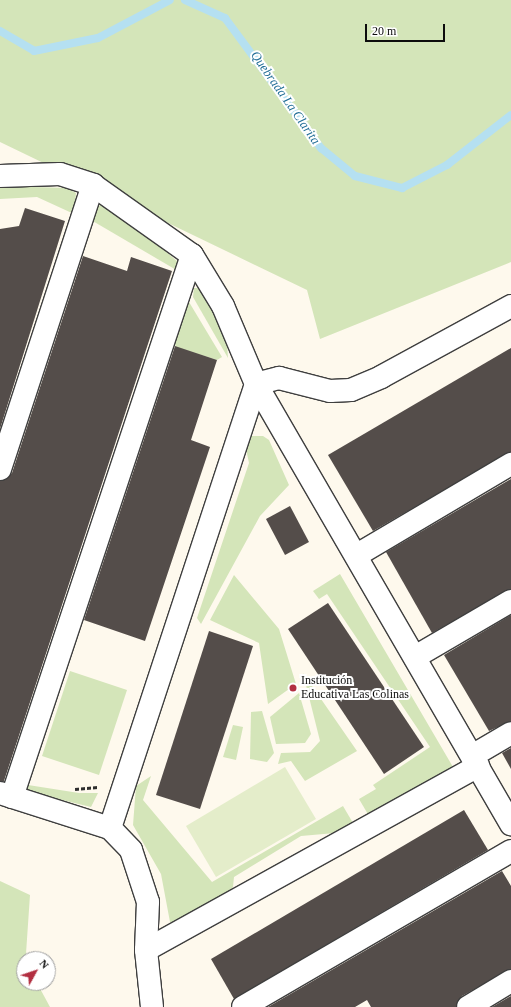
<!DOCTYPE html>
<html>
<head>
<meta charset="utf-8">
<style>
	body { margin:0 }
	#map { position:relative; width:511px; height:1007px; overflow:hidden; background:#fef9ed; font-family:Georgia,serif }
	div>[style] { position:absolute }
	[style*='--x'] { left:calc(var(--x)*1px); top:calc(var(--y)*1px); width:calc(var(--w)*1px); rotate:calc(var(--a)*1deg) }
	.green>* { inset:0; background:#d4e5b9 }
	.pitch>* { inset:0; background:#e4edca }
	.stream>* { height:8px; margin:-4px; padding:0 4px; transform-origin:4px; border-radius:4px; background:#b5e0f1 }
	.building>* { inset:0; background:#544d4a }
	.path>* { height:2.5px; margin-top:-1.25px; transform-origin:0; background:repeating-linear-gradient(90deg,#2e2e2e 0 4px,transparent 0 6px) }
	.roads { filter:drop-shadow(1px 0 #3f3f3f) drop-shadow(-1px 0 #3f3f3f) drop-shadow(0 1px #3f3f3f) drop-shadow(0 -1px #3f3f3f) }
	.minor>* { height:22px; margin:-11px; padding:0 11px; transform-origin:11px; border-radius:11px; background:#fff }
	.dots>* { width:11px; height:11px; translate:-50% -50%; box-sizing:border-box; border:2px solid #fff; border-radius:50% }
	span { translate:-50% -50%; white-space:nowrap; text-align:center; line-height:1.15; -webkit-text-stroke:4px #fff; paint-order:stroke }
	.poi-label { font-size:12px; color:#0c0c0c }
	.left { translate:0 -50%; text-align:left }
	.water-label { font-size:13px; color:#1f6c95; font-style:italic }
	.north { position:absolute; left:16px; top:951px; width:40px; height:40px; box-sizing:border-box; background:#fff; border:1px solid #9e9e9e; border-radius:50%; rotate:50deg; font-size:11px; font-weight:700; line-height:16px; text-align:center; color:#0c0c0c }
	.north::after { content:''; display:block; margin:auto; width:14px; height:18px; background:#b22f41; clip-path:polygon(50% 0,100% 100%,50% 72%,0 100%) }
	.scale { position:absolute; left:365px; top:24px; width:80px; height:18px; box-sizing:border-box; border:2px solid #0c0c0c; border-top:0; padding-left:5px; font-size:12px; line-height:14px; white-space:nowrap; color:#0c0c0c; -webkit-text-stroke:3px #fff; paint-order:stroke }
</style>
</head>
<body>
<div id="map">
	<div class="green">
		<div style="clip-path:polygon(0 0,511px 0,511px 262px,320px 339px,307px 290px,0 142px)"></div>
		<div style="clip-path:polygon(0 186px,67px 188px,76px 193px,74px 214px,37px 197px,0 199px)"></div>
		<div style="clip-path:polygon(103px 204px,112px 205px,178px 262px,178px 271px,91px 220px,96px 207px)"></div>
		<div style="clip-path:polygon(194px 288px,199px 288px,208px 300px,227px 345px,228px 358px,193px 297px)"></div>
		<div style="clip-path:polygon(189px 302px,222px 357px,217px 360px,176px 347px,173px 339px,185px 303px)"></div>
		<div style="clip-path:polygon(252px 436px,263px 436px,269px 440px,289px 485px,260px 516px,201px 624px,197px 618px,249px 463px,244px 440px)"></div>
		<div style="clip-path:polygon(340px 574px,453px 767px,369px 816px,359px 799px,376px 789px,373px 785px,430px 747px,327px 594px,319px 599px,313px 591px)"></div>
		<div style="clip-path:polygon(234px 575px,279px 629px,296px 684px,268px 704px,259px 643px,210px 620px)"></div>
		<div style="clip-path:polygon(70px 671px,127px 690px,99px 775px,42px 756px)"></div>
		<div style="clip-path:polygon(303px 673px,357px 751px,305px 781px,291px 761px,278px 764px,281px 753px,310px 752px,320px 741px)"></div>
		<div style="clip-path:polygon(299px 693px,311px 734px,305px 743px,276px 744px,270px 717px)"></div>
		<div style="clip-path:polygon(262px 711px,274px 753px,267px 762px,250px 759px,251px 712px)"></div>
		<div style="clip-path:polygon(233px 725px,243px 727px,236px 760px,223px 757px)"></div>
		<div style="clip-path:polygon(151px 776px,143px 800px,212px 882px,343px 806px,353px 823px,335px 833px,301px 836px,234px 877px,233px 887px,221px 903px,185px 924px,170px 922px,161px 874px,133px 825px,136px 786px)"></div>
		<div style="clip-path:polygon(28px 785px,79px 793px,98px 793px,91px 807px,25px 791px)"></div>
		<div style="clip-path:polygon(0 881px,30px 895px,24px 983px,37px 983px,50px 1007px,0 1007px)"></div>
	</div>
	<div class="pitch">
		<div style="clip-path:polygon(285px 767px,316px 819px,216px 877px,186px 826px)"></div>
	</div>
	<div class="stream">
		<div style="--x:185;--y:0;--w:44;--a:24.2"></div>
		<div style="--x:225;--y:18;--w:162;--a:53.6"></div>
		<div style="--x:321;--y:148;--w:44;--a:39.5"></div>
		<div style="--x:355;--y:176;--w:49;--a:14.3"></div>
		<div style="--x:402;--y:188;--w:51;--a:-27.1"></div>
		<div style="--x:447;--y:165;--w:81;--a:-38"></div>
		<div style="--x:0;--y:31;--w:39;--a:30"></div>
		<div style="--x:34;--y:51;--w:65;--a:-11.5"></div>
		<div style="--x:98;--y:38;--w:81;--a:-27.8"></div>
	</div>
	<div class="building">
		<div style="clip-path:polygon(25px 208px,65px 221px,0 429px,0 229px,19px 226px)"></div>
		<div style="clip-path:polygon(83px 256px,127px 271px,131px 257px,172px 271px,4px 781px,0 781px,0 481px,12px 473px)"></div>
		<div style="clip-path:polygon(175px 346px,217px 360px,191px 440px,210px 447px,145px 641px,84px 620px)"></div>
		<div style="clip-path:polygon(511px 348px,511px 452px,373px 531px,328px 455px)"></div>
		<div style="clip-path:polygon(511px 479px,511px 589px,432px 633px,386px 552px)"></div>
		<div style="clip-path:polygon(290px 506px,309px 542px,285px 555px,266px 519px)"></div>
		<div style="clip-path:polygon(328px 603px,424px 747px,384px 774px,288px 629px)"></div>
		<div style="clip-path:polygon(511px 615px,511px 721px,489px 731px,444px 655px)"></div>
		<div style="clip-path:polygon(209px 631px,253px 646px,200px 809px,156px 795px)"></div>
		<div style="clip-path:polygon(511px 748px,511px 769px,502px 753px)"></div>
		<div style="clip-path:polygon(464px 810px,488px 850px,234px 999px,211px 959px)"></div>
		<div style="clip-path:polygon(502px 871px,511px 886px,511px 969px,462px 996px,456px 1007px,371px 1007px,367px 1000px,355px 1007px,268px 1007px)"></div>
		<div style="clip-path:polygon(511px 996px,511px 1007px,492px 1007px)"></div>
	</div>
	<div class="path">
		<div style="--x:75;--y:789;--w:23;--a:-5"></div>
	</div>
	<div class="roads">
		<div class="minor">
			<div style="--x:0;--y:176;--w:60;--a:-1.9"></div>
			<div style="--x:60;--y:174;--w:35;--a:18"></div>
			<div style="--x:93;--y:185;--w:121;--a:35.3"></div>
			<div style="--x:192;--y:255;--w:60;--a:58.7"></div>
			<div style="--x:223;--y:306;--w:85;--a:67.1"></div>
			<div style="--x:256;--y:384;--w:509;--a:59.91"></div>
			<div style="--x:0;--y:469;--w:299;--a:-71.9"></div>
			<div style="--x:357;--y:555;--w:179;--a:-30.6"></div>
			<div style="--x:415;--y:657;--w:111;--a:-30.3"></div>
			<div style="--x:472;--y:756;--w:45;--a:-30.5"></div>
			<div style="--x:0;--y:793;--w:115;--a:17.7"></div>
			<div style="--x:110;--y:828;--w:30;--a:46"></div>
			<div style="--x:131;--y:850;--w:55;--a:71.9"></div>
			<div style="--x:148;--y:902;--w:48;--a:92.4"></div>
			<div style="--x:146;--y:950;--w:57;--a:84"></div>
			<div style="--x:12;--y:797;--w:571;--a:-71.63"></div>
			<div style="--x:110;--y:828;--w:467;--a:-71.8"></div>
			<div style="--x:256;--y:384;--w:24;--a:-15"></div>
			<div style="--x:279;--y:378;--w:53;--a:14.3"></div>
			<div style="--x:330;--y:391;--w:21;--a:-3"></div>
			<div style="--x:351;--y:390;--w:33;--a:-23"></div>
			<div style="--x:381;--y:377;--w:148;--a:-28.6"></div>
			<div style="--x:146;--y:950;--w:380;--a:-29"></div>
			<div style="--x:243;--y:1007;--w:310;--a:-30.2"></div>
			<div style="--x:468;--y:1007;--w:50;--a:-31.2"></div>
		</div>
	</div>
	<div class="dots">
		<div style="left:293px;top:688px;background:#b22f41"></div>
	</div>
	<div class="poi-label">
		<span class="left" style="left:301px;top:688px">Institución<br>Educativa Las Colinas</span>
	</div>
	<div class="water-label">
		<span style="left:285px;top:98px;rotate:55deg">Quebrada La Clarita</span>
	</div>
	<div class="north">N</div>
	<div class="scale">20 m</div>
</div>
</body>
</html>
